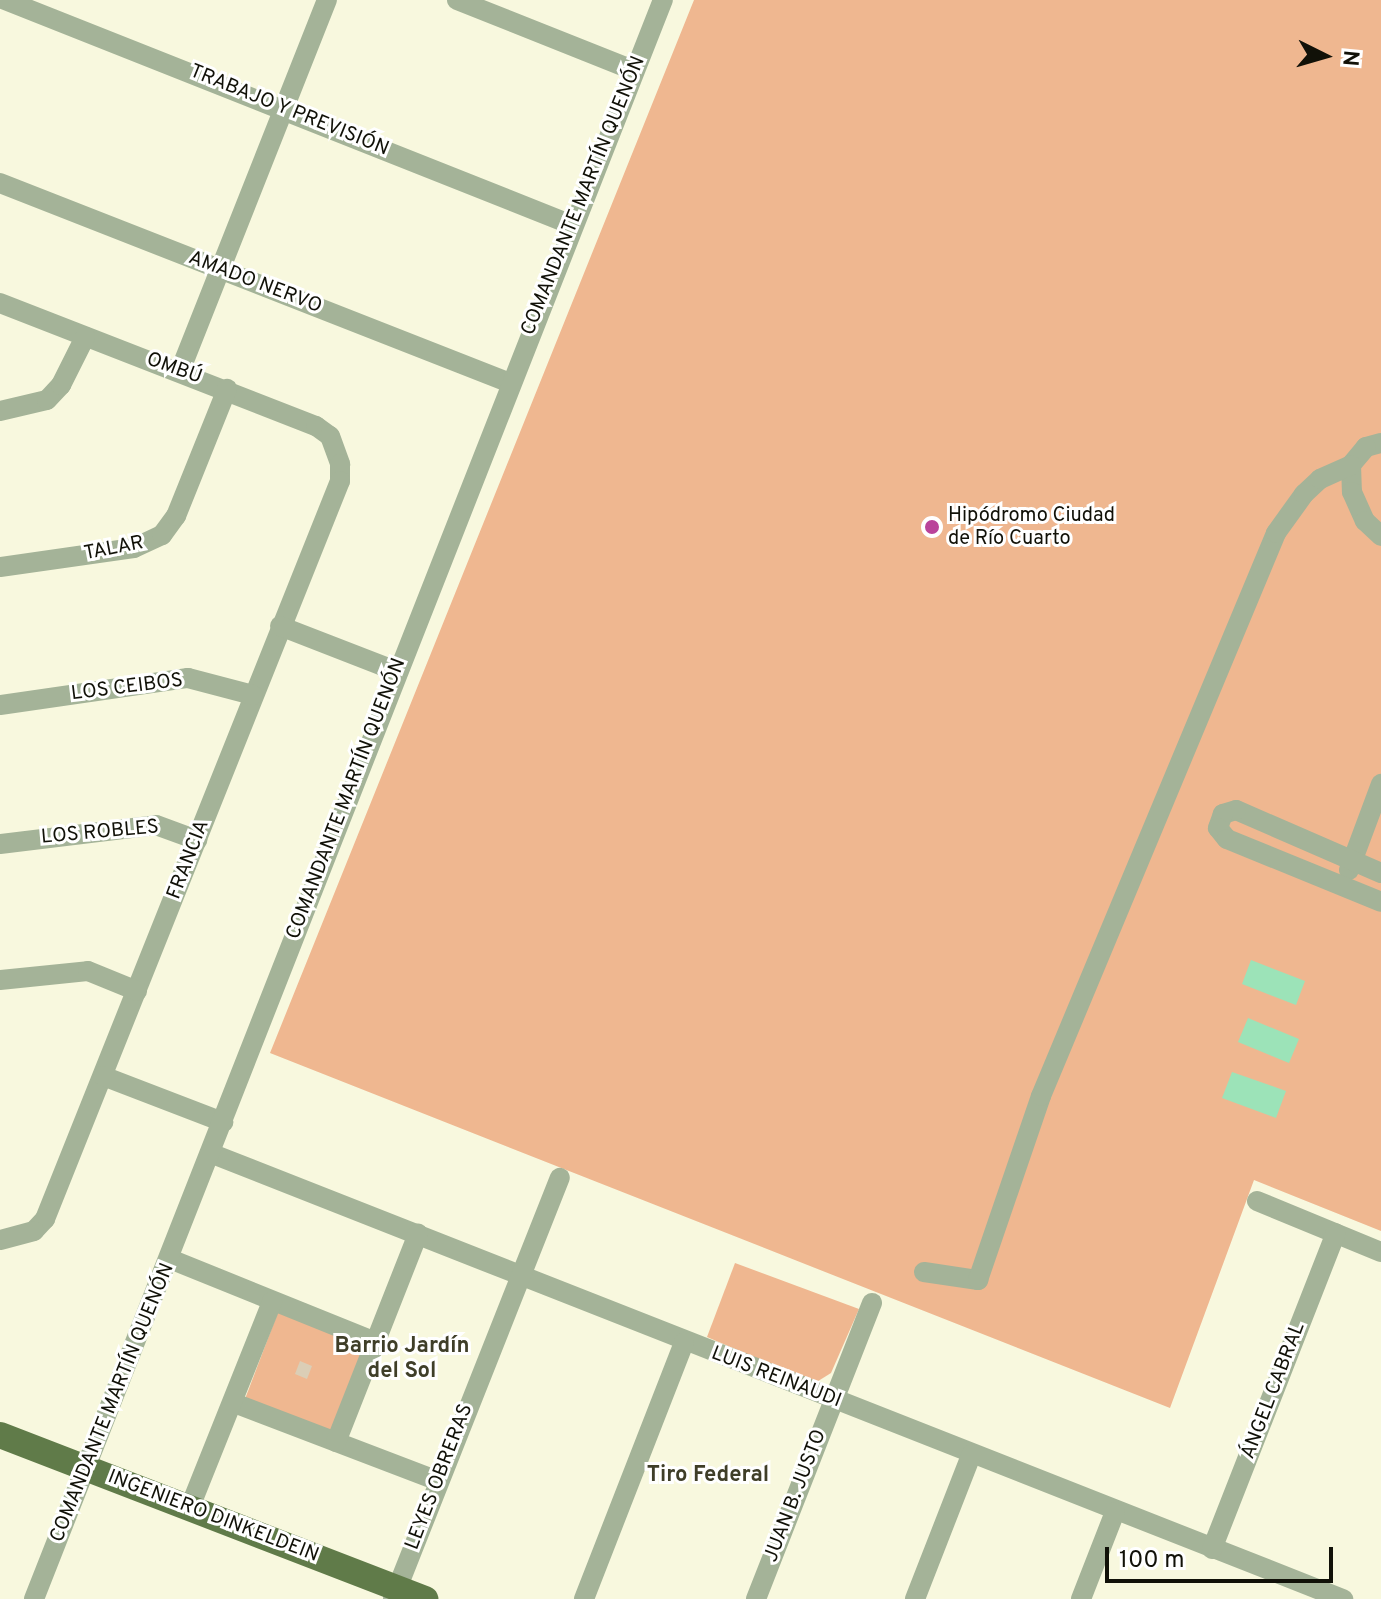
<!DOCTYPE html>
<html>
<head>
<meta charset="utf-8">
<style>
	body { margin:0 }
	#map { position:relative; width:1381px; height:1599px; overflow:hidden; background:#f8f8de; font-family:Overpass,sans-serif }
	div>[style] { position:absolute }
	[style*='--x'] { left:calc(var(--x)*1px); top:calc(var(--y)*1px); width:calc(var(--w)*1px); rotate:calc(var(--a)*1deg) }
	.green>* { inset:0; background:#efb790 }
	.water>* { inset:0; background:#9ce3b8 }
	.building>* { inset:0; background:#dbceb6 }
	.minor>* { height:20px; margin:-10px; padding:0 10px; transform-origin:10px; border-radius:10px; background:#a4b398 }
	.major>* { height:26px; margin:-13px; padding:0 13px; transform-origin:13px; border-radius:13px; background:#607b49 }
	.dots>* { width:22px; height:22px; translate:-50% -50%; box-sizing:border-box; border:4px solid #fff; border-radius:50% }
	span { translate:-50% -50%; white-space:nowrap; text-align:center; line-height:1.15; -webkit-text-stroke:6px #fff; paint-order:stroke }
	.street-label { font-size:20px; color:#111108 }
	.poi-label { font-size:20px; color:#111108 }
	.left { translate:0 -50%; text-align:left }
	.neighbourhood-label { font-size:22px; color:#3f3e28; font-weight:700 }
	.north { position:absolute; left:1285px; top:16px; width:80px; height:80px; -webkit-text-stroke:6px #fff; paint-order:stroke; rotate:95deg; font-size:22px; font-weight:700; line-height:32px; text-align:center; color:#111108 }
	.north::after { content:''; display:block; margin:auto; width:28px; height:36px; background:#111108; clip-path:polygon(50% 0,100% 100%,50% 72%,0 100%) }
	.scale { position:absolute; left:1105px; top:1547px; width:228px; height:36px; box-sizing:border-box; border:4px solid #111108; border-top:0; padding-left:10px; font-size:24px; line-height:28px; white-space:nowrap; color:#111108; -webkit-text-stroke:6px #fff; paint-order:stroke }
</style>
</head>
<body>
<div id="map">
	<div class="green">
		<div style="clip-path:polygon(694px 0,1381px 0,1381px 1231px,1254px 1180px,1170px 1408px,270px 1053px)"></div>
		<div style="clip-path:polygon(735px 1263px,859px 1309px,831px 1373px,815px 1383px,707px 1337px)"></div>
		<div style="clip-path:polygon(278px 1312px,364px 1346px,330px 1432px,245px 1399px)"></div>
	</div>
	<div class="water">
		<div style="clip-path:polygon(1251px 960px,1305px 981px,1296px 1005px,1242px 984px)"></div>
		<div style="clip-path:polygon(1248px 1018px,1299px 1039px,1289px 1063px,1238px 1042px)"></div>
		<div style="clip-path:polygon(1232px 1072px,1286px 1091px,1276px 1118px,1222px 1098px)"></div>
	</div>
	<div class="building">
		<div style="clip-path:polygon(300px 1361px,312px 1366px,307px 1379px,295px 1374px)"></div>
	</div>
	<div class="minor">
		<div style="--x:5;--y:0;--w:610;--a:21.64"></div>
		<div style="--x:457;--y:0;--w:189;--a:21.7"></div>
		<div style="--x:0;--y:183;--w:548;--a:21.41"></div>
		<div style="--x:0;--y:303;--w:339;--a:21.3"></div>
		<div style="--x:316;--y:426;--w:17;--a:36"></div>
		<div style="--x:330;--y:436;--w:30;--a:70"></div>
		<div style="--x:340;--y:464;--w:17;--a:90"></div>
		<div style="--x:340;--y:481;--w:795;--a:111.79"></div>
		<div style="--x:45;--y:1219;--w:16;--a:133"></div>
		<div style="--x:34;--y:1231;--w:35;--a:165"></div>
		<div style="--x:180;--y:371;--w:399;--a:-68.4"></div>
		<div style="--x:0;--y:411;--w:48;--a:-13.2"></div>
		<div style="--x:47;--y:400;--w:21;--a:-47"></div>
		<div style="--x:61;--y:385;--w:54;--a:-63.4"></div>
		<div style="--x:1381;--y:443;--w:16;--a:165"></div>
		<div style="--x:1366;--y:447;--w:23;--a:130"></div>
		<div style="--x:1351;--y:465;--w:27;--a:88"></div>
		<div style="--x:1352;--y:492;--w:32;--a:66"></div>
		<div style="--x:1365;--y:521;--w:22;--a:43"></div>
		<div style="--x:0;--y:567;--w:135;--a:-8.1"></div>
		<div style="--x:134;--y:548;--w:31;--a:-25"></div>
		<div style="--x:162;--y:535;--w:24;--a:-54"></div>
		<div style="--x:176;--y:516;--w:137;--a:-68.1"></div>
		<div style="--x:280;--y:626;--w:124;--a:21.2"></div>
		<div style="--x:0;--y:705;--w:190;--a:-8.2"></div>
		<div style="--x:188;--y:678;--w:67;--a:14.7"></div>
		<div style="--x:0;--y:844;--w:157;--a:-6.9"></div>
		<div style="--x:156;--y:825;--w:44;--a:20.1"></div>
		<div style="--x:1349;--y:870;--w:92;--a:-69.6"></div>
		<div style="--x:1381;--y:873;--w:158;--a:-156.5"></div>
		<div style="--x:1236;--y:810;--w:14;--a:163"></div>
		<div style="--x:1223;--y:814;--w:15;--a:110"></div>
		<div style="--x:1218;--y:828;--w:14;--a:51"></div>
		<div style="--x:1227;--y:839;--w:166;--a:22.2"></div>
		<div style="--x:0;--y:980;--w:88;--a:-5.8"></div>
		<div style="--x:88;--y:971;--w:53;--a:22.2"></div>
		<div style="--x:103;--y:1076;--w:129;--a:21"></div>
		<div style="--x:210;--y:1153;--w:1218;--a:21.49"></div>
		<div style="--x:1257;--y:1201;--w:134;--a:22.4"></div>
		<div style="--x:170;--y:1259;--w:221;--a:22"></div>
		<div style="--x:924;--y:1272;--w:55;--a:8.4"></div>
		<div style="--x:978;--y:1280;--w:194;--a:-71.1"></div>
		<div style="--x:1041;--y:1096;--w:610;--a:-67.34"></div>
		<div style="--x:1276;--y:533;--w:48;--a:-54.3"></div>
		<div style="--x:1304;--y:494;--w:22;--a:-43"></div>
		<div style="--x:1320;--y:479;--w:34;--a:-24"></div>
		<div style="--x:234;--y:1403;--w:218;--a:20.9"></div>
		<div style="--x:336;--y:1442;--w:224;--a:-68.5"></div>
		<div style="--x:190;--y:1507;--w:221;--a:-68.2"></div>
		<div style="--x:1212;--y:1549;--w:339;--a:-68.6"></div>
		<div style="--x:34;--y:1599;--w:1718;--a:-68.53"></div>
		<div style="--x:393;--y:1599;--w:453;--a:-68.4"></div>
		<div style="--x:584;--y:1599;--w:275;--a:-68.7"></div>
		<div style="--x:756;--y:1599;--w:318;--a:-68.6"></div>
		<div style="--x:915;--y:1599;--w:155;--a:-68.7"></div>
		<div style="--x:1081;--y:1599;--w:93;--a:-68.7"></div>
	</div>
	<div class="major">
		<div style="--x:0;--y:1435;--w:456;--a:21.1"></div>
	</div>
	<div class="dots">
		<div style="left:932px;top:527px;background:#ba439a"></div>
	</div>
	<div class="street-label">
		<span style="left:289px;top:111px;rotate:22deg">TRABAJO Y PREVISIÓN</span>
		<span style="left:584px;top:196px;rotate:-68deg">COMANDANTE MARTÍN QUENÓN</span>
		<span style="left:255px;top:283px;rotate:21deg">AMADO NERVO</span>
		<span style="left:174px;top:369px;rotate:20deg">OMBÚ</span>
		<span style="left:114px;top:549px;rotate:-11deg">TALAR</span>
		<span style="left:127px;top:688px;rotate:-7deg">LOS CEIBOS</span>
		<span style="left:347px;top:799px;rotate:-69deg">COMANDANTE MARTÍN QUENÓN</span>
		<span style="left:100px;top:833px;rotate:-5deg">LOS ROBLES</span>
		<span style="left:189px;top:860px;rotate:-69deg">FRANCIA</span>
		<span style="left:776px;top:1378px;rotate:21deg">LUIS REINAUDI</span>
		<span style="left:1274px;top:1391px;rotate:-69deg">ÁNGEL CABRAL</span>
		<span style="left:113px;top:1403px;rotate:-68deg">COMANDANTE MARTÍN QUENÓN</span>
		<span style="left:440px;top:1477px;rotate:-69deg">LEYES OBRERAS</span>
		<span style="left:796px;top:1496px;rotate:-69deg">JUAN B. JUSTO</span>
		<span style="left:213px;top:1517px;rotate:21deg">INGENIERO DINKELDEIN</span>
	</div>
	<div class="poi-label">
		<span class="left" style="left:948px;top:528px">Hipódromo Ciudad<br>de Río Cuarto</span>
	</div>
	<div class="neighbourhood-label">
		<span style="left:402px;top:1359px">Barrio Jardín<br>del Sol</span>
		<span style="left:708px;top:1476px">Tiro Federal</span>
	</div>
	<div class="north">N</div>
	<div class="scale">100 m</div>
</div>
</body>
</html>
